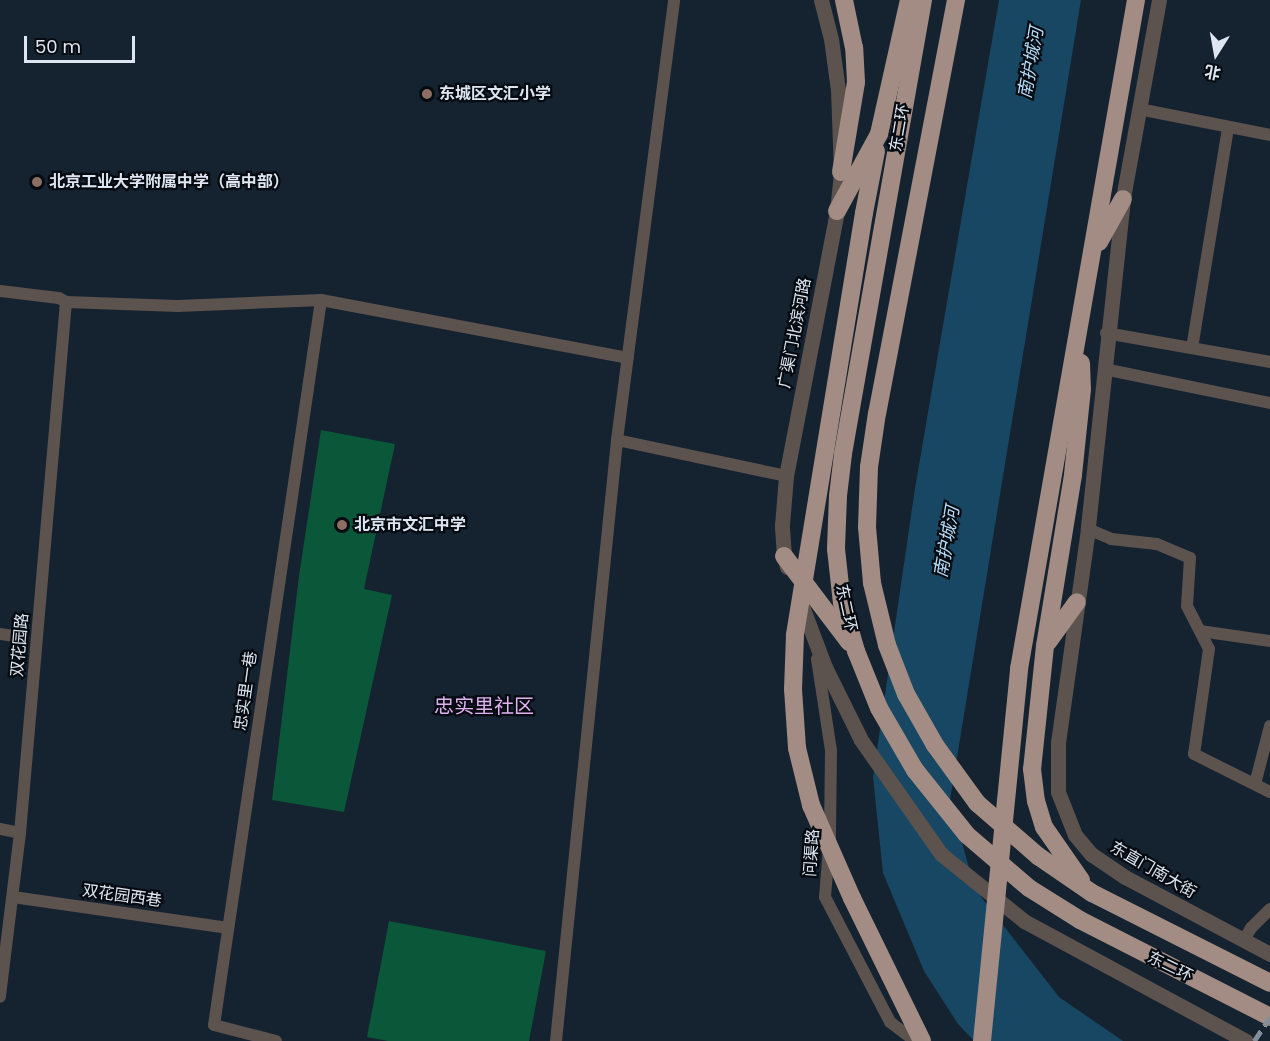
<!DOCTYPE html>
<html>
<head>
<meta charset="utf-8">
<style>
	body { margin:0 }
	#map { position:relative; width:1270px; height:1041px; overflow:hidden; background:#152230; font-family:Poppins,"Noto Sans SC",sans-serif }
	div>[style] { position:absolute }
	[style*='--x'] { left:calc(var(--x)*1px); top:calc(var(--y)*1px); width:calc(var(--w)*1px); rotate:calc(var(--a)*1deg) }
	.green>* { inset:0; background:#0a5739 }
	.water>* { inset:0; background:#184763 }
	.minor>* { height:12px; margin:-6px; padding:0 6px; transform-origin:6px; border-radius:6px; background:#5c524e }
	.tertiary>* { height:15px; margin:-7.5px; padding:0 7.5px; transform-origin:7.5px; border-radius:7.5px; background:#5c524e }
	.trunk>* { height:18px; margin:-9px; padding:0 9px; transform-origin:9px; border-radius:9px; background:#a28c84 }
	.rail>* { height:4.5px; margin-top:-2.25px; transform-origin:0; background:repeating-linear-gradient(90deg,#838e99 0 12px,transparent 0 18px) }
	.trunk-bridge>* { height:18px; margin:-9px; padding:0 9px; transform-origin:9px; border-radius:9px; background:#a28c84 }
	.dots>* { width:16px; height:16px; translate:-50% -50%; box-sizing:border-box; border:3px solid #060b11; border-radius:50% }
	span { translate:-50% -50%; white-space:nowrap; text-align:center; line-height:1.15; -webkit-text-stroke:4.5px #060b11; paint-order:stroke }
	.poi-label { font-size:16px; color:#dde6f0; font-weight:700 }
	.left { translate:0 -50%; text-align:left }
	.street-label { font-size:16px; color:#dde6f0 }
	.water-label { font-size:18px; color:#b5defa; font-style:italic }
	.quarter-label { font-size:20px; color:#dfb1f1 }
	.north { position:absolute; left:1186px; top:24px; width:60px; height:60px; -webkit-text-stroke:4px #060b11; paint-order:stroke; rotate:191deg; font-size:16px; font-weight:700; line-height:24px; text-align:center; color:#dde6f0 }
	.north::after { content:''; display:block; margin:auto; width:21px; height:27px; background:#dde6f0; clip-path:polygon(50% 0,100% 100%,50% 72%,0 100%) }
	.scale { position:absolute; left:24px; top:36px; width:111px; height:27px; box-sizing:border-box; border:3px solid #dde6f0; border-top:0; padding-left:8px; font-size:18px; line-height:21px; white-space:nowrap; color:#dde6f0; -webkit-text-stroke:4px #060b11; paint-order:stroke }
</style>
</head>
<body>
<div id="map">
	<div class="green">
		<div style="clip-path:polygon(321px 430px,395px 444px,364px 589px,392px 595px,344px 812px,272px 800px,299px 576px)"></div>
		<div style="clip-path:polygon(389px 921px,546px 951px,529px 1041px,388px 1041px,367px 1037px)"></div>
	</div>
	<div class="water">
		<div style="clip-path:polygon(999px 0,1081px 0,950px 800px,975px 889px,1059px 997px,1123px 1041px,974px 1041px,958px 1024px,924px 971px,883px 873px,873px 777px,915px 488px)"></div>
	</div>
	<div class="minor">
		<div style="--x:1139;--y:109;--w:134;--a:11.2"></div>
		<div style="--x:0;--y:291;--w:59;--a:6.8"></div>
		<div style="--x:59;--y:298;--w:8;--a:30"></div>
		<div style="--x:66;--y:302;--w:533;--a:94.95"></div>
		<div style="--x:20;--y:833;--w:165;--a:97"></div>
		<div style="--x:66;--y:302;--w:112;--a:2"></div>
		<div style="--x:178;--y:306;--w:143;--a:-2.4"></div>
		<div style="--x:321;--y:300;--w:312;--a:10.7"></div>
		<div style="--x:1106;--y:333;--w:167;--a:10"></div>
		<div style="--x:1192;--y:348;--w:222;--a:-80.7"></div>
		<div style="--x:1104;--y:369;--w:169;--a:11.6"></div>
		<div style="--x:617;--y:440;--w:444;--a:-82.6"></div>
		<div style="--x:1088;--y:529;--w:25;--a:23"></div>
		<div style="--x:1111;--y:539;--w:46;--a:6.2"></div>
		<div style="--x:1157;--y:544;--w:36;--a:23"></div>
		<div style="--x:1190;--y:558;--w:48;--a:93.6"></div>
		<div style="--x:1187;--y:606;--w:48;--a:62.9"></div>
		<div style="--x:1209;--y:649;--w:106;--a:98.1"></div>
		<div style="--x:1194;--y:754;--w:85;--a:26.6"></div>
		<div style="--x:1200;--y:631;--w:71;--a:8.1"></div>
		<div style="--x:0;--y:634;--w:15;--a:8"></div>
		<div style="--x:817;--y:659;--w:93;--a:81.3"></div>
		<div style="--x:831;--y:751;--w:85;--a:90.7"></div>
		<div style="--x:830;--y:836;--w:61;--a:94.7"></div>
		<div style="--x:825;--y:897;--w:141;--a:62.5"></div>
		<div style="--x:890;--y:1022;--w:31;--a:37"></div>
		<div style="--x:1255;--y:784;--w:60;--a:-75.5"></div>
		<div style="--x:0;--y:829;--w:20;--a:11"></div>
		<div style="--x:13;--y:897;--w:216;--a:8.2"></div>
		<div style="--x:1244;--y:940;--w:14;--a:-60"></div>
		<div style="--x:1251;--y:928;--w:27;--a:-45"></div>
		<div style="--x:276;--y:1041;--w:64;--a:-165.5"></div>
		<div style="--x:214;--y:1025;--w:733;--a:-81.6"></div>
		<div style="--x:556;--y:1041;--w:604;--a:-84.2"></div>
		<div style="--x:617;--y:440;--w:173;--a:12"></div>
	</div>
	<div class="tertiary">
		<div style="--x:1159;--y:0;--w:202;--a:100.3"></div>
		<div style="--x:1123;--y:199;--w:332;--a:96.1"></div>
		<div style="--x:1088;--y:529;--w:216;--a:98"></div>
		<div style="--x:1058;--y:743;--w:49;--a:90"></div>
		<div style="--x:1058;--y:792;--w:46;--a:68.4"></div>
		<div style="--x:1075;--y:835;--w:25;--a:50"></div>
		<div style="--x:1091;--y:854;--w:41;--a:34.1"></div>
		<div style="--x:1125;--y:877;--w:164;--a:28"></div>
		<div style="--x:787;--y:567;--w:11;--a:-105"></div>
		<div style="--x:784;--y:556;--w:31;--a:-94"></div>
		<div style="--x:782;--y:525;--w:49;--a:-85.3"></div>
		<div style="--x:786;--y:476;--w:270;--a:-79.1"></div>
		<div style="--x:837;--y:211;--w:39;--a:-84"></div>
		<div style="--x:841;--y:172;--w:82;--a:-92.1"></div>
		<div style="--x:838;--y:90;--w:51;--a:-97.8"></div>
		<div style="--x:831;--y:39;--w:40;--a:-104.4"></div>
		<div style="--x:800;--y:601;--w:71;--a:69.3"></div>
		<div style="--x:825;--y:667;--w:81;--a:63.7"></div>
		<div style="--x:861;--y:740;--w:139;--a:54.9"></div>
		<div style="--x:941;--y:854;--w:107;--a:38.9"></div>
		<div style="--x:1024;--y:921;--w:252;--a:28.4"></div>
	</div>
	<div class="trunk">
		<div style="--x:923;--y:0;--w:461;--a:100"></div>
		<div style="--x:843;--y:454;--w:42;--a:96.8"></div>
		<div style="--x:838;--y:496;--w:53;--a:92.2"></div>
		<div style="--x:836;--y:549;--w:54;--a:83.7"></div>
		<div style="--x:842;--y:603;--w:50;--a:73.7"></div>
		<div style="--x:856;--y:651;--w:61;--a:68"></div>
		<div style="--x:879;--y:708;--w:72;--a:59.9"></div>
		<div style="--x:915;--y:770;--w:83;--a:51.3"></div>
		<div style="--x:967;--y:835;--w:82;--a:40.5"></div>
		<div style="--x:1029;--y:888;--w:60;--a:32.1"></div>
		<div style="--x:1080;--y:920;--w:213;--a:27"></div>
		<div style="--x:956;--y:0;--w:420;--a:100.8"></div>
		<div style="--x:877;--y:413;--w:55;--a:98.4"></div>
		<div style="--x:869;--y:467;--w:60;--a:91.9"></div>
		<div style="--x:867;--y:527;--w:56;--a:84.9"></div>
		<div style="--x:872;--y:583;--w:64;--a:76.4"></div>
		<div style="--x:887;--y:645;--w:53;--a:68.8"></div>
		<div style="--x:906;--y:694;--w:59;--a:60.4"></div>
		<div style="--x:935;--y:745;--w:72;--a:54.1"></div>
		<div style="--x:977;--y:803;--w:81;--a:41"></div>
		<div style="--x:1038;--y:856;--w:65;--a:34.4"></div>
		<div style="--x:1092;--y:893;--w:199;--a:26.8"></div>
		<div style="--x:841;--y:172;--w:91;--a:-80.5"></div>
		<div style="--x:856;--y:82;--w:34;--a:-93"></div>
		<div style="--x:854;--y:48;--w:49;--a:-101.8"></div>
		<div style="--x:837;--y:211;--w:88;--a:-61.4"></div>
		<div style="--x:879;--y:134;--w:137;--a:-77.4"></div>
		<div style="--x:864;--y:213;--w:63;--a:-79"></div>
		<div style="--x:1099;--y:242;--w:49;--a:-60.8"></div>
		<div style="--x:1081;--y:363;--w:26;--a:88"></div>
		<div style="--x:1082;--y:389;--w:86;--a:96"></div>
		<div style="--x:1073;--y:475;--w:173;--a:99.3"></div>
		<div style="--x:1045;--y:646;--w:124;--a:96"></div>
		<div style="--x:1032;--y:769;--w:32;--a:83"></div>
		<div style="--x:1036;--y:801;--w:27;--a:73"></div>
		<div style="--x:1044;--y:827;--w:65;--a:55.1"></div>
		<div style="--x:784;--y:556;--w:108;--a:52.9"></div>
		<div style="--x:1048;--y:642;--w:49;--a:-54.1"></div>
		<div style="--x:1019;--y:669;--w:679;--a:-80.08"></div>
	</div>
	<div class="rail">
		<div style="--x:1254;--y:1041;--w:29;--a:-56"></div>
	</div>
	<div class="trunk-bridge">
		<div style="--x:864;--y:213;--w:428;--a:99.3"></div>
		<div style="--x:795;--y:635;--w:54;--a:92.1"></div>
		<div style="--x:793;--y:689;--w:59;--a:86.1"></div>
		<div style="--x:797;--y:748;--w:59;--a:76.2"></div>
		<div style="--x:811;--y:805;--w:102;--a:66.2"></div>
		<div style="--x:852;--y:898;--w:159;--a:63.9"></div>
		<div style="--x:982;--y:1041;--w:374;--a:-84.3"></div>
	</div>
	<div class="dots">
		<div style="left:427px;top:94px;background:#8d6e63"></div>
		<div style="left:37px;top:182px;background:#8d6e63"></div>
		<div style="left:342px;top:525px;background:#8d6e63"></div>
	</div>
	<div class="poi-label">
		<span class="left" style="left:439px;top:94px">东城区文汇小学</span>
		<span class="left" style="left:49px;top:182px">北京工业大学附属中学（高中部）</span>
		<span class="left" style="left:354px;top:525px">北京市文汇中学</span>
	</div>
	<div class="street-label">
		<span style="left:900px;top:128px;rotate:-80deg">东二环</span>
		<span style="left:795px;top:333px;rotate:-79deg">广渠门北滨河路</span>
		<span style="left:846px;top:608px;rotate:78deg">东二环</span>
		<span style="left:20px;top:645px;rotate:-85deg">双花园路</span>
		<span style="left:246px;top:691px;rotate:-82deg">忠实里一巷</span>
		<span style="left:812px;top:853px;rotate:-86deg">问渠路</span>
		<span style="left:1153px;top:870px;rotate:30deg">东直门南大街</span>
		<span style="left:122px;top:896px;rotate:8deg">双花园西巷</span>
		<span style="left:1170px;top:967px;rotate:26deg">东二环</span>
	</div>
	<div class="water-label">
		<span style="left:1031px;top:63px;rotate:-80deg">南护城河</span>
		<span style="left:947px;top:542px;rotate:-80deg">南护城河</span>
	</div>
	<div class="quarter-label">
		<span style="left:484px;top:706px">忠实里社区</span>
	</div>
	<div class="north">北</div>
	<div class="scale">50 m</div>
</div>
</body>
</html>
